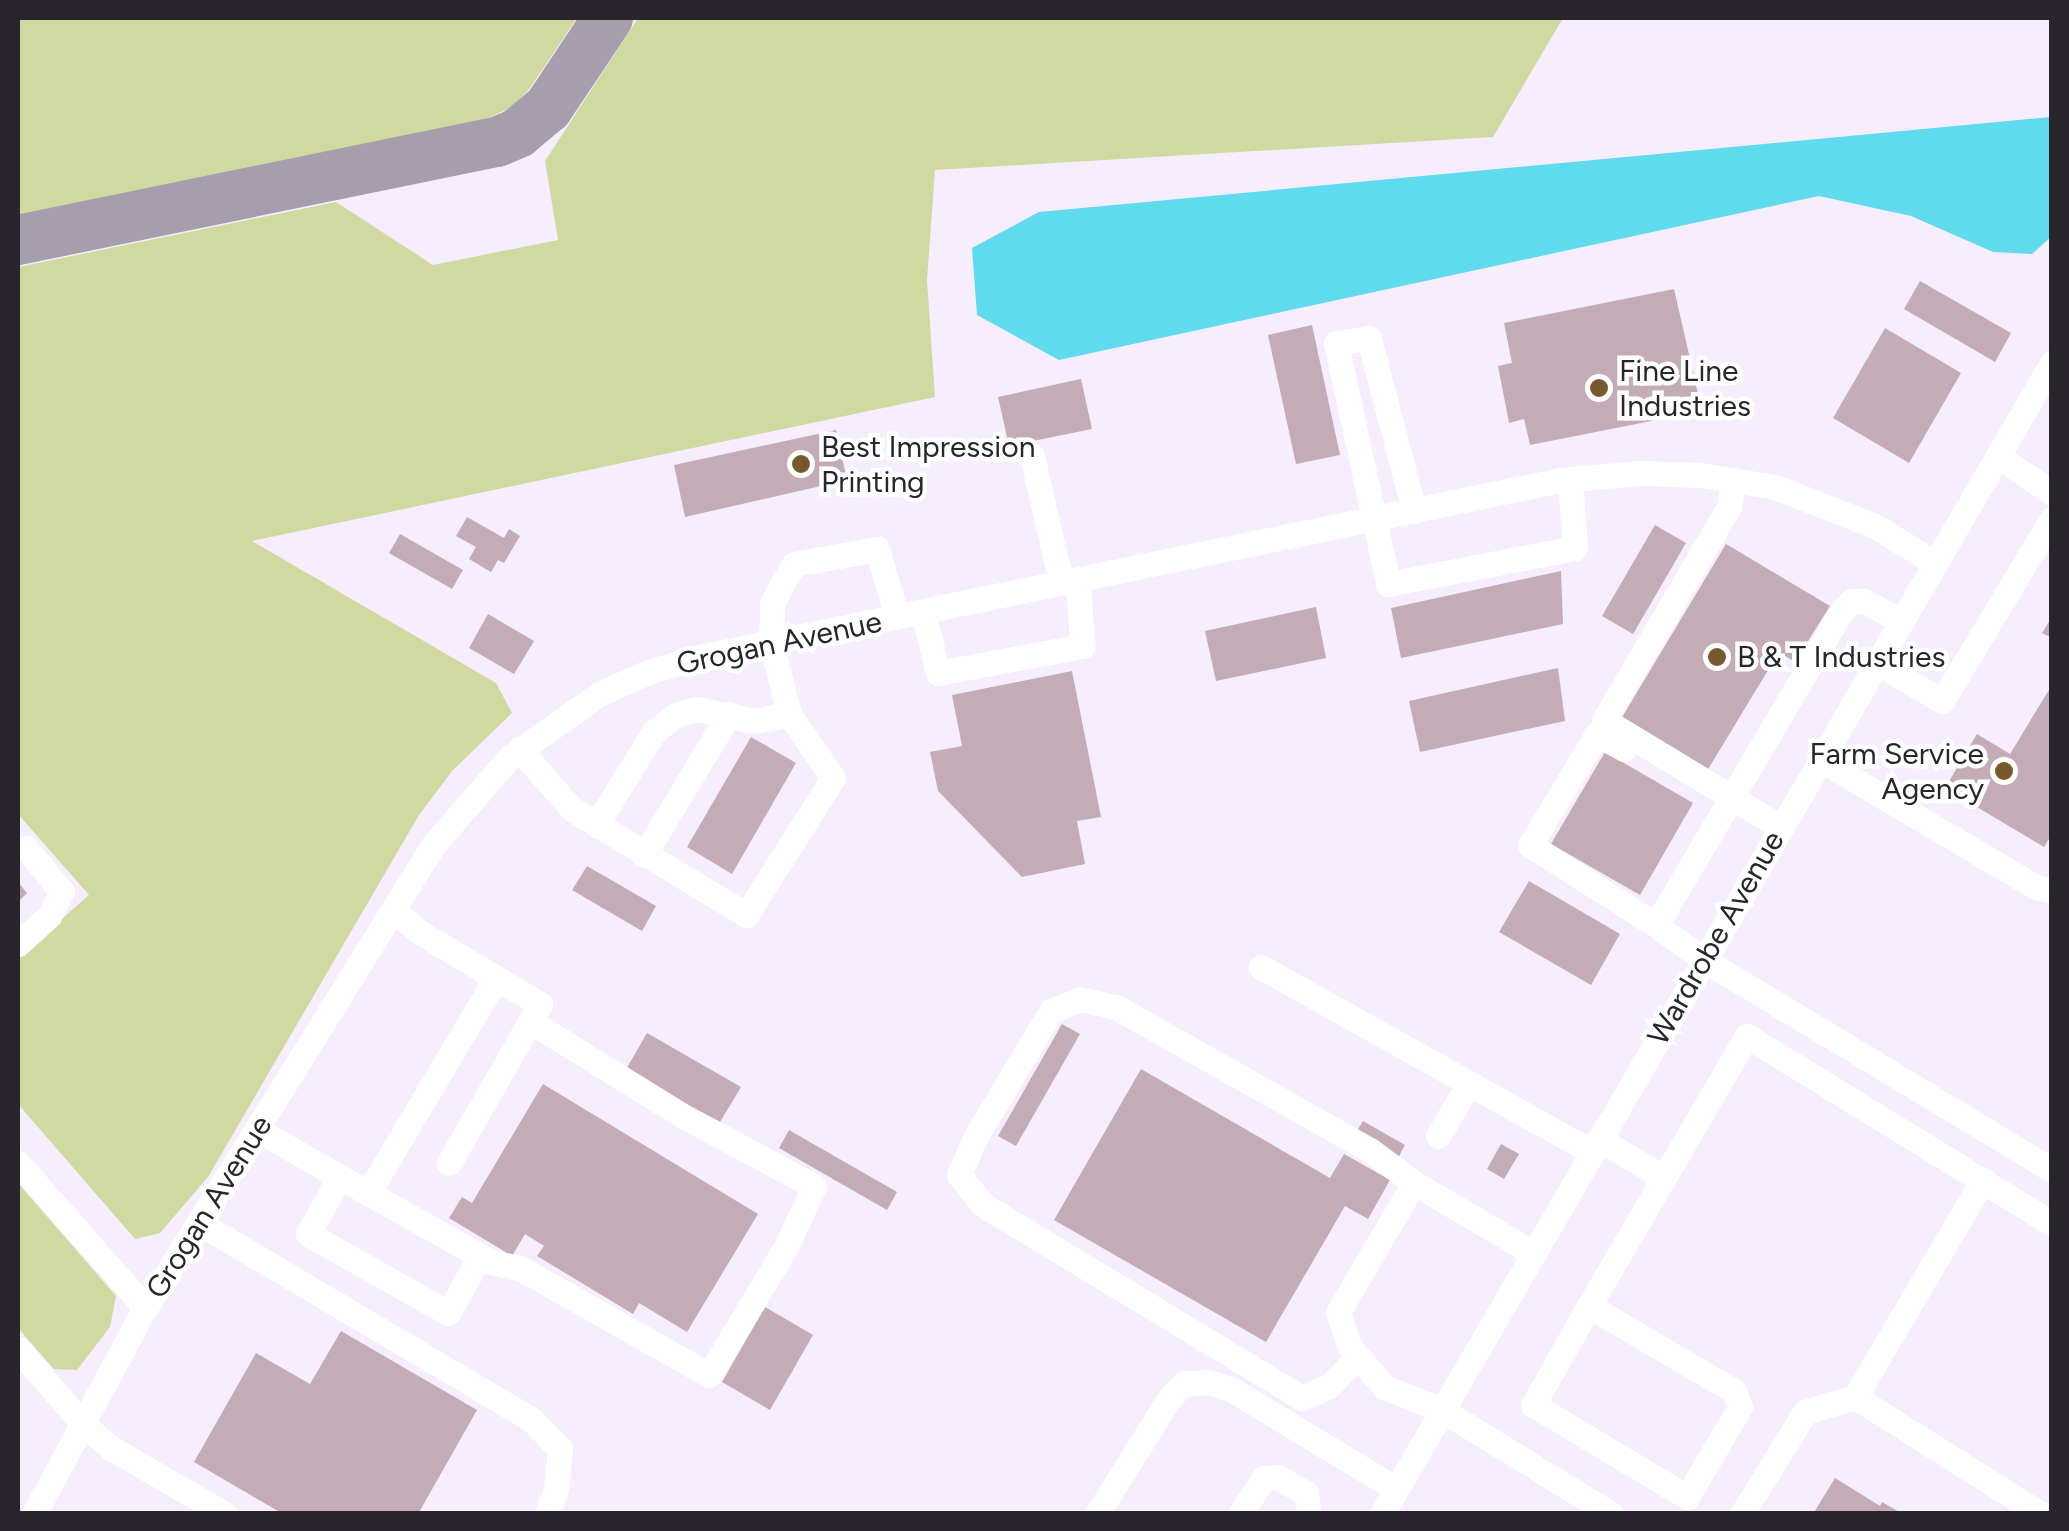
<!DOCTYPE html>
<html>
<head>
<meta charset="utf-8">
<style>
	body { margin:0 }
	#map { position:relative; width:2069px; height:1531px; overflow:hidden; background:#f6edfe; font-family:Figtree,sans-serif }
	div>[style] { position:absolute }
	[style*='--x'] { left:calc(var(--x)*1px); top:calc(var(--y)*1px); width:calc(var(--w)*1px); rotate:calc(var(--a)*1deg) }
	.green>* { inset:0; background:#d0d99f }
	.water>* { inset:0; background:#5fdbed }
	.taxiway>* { height:50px; margin:-25px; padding:0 25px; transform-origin:25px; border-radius:25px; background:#a69eac }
	.building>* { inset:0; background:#c3acb6 }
	.minor>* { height:25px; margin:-12.5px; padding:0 12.5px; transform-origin:12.5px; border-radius:12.5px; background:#fff }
	.dots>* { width:28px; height:28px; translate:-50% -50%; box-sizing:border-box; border:5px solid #fff; border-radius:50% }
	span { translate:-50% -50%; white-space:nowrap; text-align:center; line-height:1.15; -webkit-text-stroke:9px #fff; paint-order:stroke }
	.poi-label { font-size:30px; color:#29252d }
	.left { translate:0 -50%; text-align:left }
	.right { translate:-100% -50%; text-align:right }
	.street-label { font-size:30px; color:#29252d }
	.frame { position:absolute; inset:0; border:20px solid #29252d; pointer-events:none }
</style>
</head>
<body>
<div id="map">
	<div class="green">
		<div style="clip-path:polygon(18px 18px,577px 18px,530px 88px,512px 107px,486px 119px,18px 215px)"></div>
		<div style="clip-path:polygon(638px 18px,1563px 18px,1493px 137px,935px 170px,927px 280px,935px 397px,252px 541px,496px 683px,512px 713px,452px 771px,419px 815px,208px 1177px,160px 1233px,135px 1239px,18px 1104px,18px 958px,89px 895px,18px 814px,18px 267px,336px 202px,433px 265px,558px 240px,545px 161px)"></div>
		<div style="clip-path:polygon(18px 1183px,116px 1296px,110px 1327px,77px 1370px,54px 1369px,18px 1328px)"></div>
	</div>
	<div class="water">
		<div style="clip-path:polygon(2051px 117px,2051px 237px,2032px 254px,1993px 252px,1911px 216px,1819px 196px,1059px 360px,977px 315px,972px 248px,1039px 212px)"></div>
	</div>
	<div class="taxiway">
		<div style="--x:18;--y:240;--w:489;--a:-11.6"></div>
		<div style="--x:497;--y:142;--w:23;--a:-23"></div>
		<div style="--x:518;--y:133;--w:39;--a:-40"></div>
		<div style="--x:548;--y:108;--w:108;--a:-56.3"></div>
	</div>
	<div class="building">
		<div style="clip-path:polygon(1920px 281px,2011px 333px,1995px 362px,1904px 309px)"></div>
		<div style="clip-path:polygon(1674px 289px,1702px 411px,1530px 445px,1524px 419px,1509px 423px,1498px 366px,1512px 363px,1504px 323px)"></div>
		<div style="clip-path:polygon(1312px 325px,1340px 455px,1296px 464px,1268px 335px)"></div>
		<div style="clip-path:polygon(1885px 328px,1961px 373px,1909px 463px,1833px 418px)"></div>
		<div style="clip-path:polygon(1081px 379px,1092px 429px,1009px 446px,998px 397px)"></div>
		<div style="clip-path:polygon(836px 430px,847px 480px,685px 517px,674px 465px)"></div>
		<div style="clip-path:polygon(467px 517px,504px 538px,509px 529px,520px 536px,504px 563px,498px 560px,491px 572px,469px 559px,476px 547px,456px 536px)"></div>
		<div style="clip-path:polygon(1655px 525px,1686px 543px,1633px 634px,1602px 616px)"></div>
		<div style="clip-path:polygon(400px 534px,463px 570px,452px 589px,389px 553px)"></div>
		<div style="clip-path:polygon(1726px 544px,1830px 606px,1795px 662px,1779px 652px,1707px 771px,1621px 719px)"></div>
		<div style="clip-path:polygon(1561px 571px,1563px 624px,1401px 658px,1391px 608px)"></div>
		<div style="clip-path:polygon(1316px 607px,1326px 658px,1216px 681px,1205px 631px)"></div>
		<div style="clip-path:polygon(488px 614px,534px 641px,514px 674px,469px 648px)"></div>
		<div style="clip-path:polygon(2052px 617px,2052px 638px,2042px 633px)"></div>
		<div style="clip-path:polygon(1558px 668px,1565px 721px,1420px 752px,1409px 701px)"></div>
		<div style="clip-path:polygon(1072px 671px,1101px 817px,1077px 821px,1085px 864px,1022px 877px,938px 791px,930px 752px,962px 746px,952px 695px)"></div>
		<div style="clip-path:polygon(2052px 685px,2052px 834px,2044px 847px,1945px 788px,1977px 734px,2010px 754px)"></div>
		<div style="clip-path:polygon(751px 737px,796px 763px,732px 874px,687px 847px)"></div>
		<div style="clip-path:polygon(1605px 752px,1693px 803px,1640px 895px,1551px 844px)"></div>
		<div style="clip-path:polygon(587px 866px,656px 906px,642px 931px,572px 890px)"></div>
		<div style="clip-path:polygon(1529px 881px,1620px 934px,1591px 985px,1499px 932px)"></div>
		<div style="clip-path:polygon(18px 882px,27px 893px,18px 902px)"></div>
		<div style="clip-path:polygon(1062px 1024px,1080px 1034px,1016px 1146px,998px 1136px)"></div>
		<div style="clip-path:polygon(647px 1033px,741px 1087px,717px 1127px,624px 1073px)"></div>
		<div style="clip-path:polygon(1141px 1069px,1330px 1178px,1344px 1154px,1390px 1180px,1368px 1219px,1345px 1206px,1266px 1342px,1054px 1220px)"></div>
		<div style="clip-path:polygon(543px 1084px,758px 1214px,687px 1332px,639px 1303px,633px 1314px,537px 1256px,544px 1246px,525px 1234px,512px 1256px,449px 1218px,462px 1197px,472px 1203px)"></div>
		<div style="clip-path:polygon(1363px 1121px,1405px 1145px,1398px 1158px,1355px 1134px)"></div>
		<div style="clip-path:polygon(789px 1130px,897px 1192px,887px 1210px,779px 1148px)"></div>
		<div style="clip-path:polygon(1501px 1144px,1519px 1154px,1504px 1179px,1487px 1169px)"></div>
		<div style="clip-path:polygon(765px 1307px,813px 1335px,770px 1410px,722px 1382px)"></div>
		<div style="clip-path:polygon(341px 1331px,477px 1410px,418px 1514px,283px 1514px,194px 1462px,256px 1353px,310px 1384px)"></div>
		<div style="clip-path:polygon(1835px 1478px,1880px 1506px,1882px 1502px,1903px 1514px,1813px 1514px)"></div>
	</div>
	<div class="minor">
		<div style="--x:1032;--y:456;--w:130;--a:77.1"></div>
		<div style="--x:1998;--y:456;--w:65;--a:34.4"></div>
		<div style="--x:1733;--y:480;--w:27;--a:98"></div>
		<div style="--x:1729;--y:507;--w:247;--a:120.4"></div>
		<div style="--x:1604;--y:720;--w:207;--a:31.2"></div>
		<div style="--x:1414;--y:511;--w:179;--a:-104.6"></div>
		<div style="--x:1369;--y:338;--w:33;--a:171"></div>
		<div style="--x:1336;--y:343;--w:247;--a:77.8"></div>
		<div style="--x:1388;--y:584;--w:190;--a:-10.9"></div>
		<div style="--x:1575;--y:548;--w:68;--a:-94.2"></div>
		<div style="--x:923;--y:612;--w:63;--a:76.2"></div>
		<div style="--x:938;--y:673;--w:147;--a:-10.6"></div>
		<div style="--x:1082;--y:646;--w:66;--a:-93.5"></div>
		<div style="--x:1901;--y:621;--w:42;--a:-151.6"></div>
		<div style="--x:1864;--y:601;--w:12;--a:180"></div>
		<div style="--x:1852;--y:601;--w:12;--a:138"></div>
		<div style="--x:1843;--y:609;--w:367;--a:120.6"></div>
		<div style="--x:1656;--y:925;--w:59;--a:36.1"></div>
		<div style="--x:1704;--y:960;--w:406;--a:31.1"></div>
		<div style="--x:1877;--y:663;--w:75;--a:30.3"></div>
		<div style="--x:1942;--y:701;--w:213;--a:-58.9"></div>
		<div style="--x:519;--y:749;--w:80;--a:48.5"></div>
		<div style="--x:572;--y:809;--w:204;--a:31.3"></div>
		<div style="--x:746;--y:915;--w:162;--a:-57.6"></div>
		<div style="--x:833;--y:778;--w:78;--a:-124.5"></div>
		<div style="--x:789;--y:714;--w:74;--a:-104"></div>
		<div style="--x:771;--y:642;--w:37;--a:-88"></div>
		<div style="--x:772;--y:605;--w:23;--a:-65"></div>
		<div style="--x:782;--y:584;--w:23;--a:-59"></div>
		<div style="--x:794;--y:564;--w:84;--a:-10.2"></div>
		<div style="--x:877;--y:549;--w:71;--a:73.6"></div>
		<div style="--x:1624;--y:749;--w:31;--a:-151"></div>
		<div style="--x:1597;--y:734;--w:130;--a:121.1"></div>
		<div style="--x:1530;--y:845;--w:149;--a:32.4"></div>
		<div style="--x:1821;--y:760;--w:250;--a:30.6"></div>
		<div style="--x:2036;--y:887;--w:16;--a:14"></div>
		<div style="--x:596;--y:825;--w:110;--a:-58.1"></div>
		<div style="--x:654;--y:732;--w:29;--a:-38"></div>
		<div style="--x:677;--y:714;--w:21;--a:-14"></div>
		<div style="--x:697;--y:709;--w:58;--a:11.9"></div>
		<div style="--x:754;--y:721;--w:36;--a:-11"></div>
		<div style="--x:644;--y:855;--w:165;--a:-58.9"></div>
		<div style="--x:18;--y:944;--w:42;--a:-42.1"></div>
		<div style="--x:49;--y:916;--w:27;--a:-62"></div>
		<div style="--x:62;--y:892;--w:57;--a:-129.3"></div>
		<div style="--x:1261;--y:967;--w:379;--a:29.2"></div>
		<div style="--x:258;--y:1130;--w:127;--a:29.8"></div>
		<div style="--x:368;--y:1193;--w:250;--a:-59.2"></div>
		<div style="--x:496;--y:978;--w:90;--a:-149.1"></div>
		<div style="--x:419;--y:932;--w:33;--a:-139"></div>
		<div style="--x:1438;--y:1136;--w:61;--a:-59.7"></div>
		<div style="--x:1599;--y:1139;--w:72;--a:30.8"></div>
		<div style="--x:18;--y:1163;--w:193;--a:48.6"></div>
		<div style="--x:449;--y:1163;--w:183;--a:-60.2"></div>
		<div style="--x:540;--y:1004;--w:51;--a:-149.4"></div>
		<div style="--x:339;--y:1178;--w:64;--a:119"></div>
		<div style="--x:308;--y:1234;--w:161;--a:29.4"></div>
		<div style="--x:448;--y:1313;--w:65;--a:-60.7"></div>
		<div style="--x:368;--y:1193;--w:141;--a:29.3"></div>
		<div style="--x:491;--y:1262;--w:30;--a:12"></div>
		<div style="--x:520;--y:1268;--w:217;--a:29.5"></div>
		<div style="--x:709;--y:1375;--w:149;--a:-59"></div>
		<div style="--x:786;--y:1247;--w:67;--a:-65.3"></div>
		<div style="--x:814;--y:1186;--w:149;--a:-151.9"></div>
		<div style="--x:683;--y:1116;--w:180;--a:-148.2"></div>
		<div style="--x:201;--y:1224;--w:385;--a:30.6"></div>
		<div style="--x:532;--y:1420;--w:40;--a:46"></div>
		<div style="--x:560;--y:1449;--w:40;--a:95.7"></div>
		<div style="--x:556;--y:1489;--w:27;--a:110"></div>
		<div style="--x:1533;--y:1253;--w:138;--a:-149.5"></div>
		<div style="--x:1414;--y:1183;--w:150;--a:120.5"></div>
		<div style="--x:1338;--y:1312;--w:36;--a:72"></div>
		<div style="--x:1349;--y:1346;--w:54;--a:49.5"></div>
		<div style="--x:1384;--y:1387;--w:62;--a:21.6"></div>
		<div style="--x:1442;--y:1410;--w:198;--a:31.6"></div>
		<div style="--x:1589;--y:1306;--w:313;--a:-59.7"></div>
		<div style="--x:1747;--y:1036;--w:358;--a:31.6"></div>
		<div style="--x:1589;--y:1306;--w:168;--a:30.4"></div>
		<div style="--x:1734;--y:1391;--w:17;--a:69"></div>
		<div style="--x:1740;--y:1407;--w:104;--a:120.5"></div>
		<div style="--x:1687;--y:1497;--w:179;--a:-149.1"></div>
		<div style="--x:1533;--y:1405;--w:114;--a:-60.5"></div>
		<div style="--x:18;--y:1349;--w:101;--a:49"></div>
		<div style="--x:84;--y:1425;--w:35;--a:40"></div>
		<div style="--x:111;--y:1448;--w:132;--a:30.1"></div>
		<div style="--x:1357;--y:1358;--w:40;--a:135"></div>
		<div style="--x:1329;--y:1386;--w:30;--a:156"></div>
		<div style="--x:1302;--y:1398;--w:374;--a:-148.8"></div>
		<div style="--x:982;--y:1204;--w:37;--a:-128"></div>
		<div style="--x:959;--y:1175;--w:43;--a:-66.4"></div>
		<div style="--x:976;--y:1136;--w:146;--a:-59"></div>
		<div style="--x:1051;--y:1011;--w:31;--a:-22"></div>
		<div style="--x:1080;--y:999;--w:37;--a:13"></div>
		<div style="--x:1116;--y:1007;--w:291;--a:29.4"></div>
		<div style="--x:1370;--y:1150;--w:55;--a:36.9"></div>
		<div style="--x:1855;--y:1397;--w:220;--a:32.2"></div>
		<div style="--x:34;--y:1514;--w:226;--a:-61.7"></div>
		<div style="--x:141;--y:1315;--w:555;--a:-58.12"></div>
		<div style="--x:434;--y:844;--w:116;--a:-48.9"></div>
		<div style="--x:510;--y:757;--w:109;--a:-35.3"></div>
		<div style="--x:599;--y:694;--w:54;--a:-24.2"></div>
		<div style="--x:648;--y:672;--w:53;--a:-16.4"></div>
		<div style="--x:699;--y:657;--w:880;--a:-11.6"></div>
		<div style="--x:1561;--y:480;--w:79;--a:-5.1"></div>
		<div style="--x:1640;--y:473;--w:61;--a:1.9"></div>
		<div style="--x:1701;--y:475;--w:75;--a:9.2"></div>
		<div style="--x:1775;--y:487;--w:107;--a:21.3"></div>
		<div style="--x:1875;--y:526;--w:70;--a:31.7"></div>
		<div style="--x:1097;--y:1514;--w:138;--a:-58"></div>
		<div style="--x:1170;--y:1397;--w:21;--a:-43"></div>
		<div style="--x:1185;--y:1383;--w:24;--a:-2"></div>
		<div style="--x:1209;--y:1382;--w:23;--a:18"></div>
		<div style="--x:1231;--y:1389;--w:193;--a:31.2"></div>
		<div style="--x:1240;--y:1514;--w:43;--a:-56.3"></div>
		<div style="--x:1264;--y:1478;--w:13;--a:-4"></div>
		<div style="--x:1277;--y:1477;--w:33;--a:29"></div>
		<div style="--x:1306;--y:1493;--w:21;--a:82"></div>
		<div style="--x:1382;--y:1514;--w:1332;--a:-59.8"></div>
		<div style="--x:1742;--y:1514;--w:120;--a:-58.3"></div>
		<div style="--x:1805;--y:1412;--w:52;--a:-16.7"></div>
		<div style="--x:1855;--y:1397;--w:252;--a:-59.5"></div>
	</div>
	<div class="dots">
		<div style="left:1599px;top:388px;background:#78592e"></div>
		<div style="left:801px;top:464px;background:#78592e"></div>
		<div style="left:1717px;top:657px;background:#78592e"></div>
		<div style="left:2004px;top:771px;background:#78592e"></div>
	</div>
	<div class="poi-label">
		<span class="left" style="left:1619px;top:388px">Fine Line<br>Industries</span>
		<span class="left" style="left:821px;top:464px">Best Impression<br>Printing</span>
		<span class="left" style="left:1737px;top:657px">B &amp; T Industries</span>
		<span class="right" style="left:1984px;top:771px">Farm Service<br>Agency</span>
	</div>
	<div class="street-label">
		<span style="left:779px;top:643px;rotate:-12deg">Grogan Avenue</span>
		<span style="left:1716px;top:938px;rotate:-60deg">Wardrobe Avenue</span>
		<span style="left:209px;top:1207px;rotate:-58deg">Grogan Avenue</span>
	</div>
	<div class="frame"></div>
</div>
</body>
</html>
